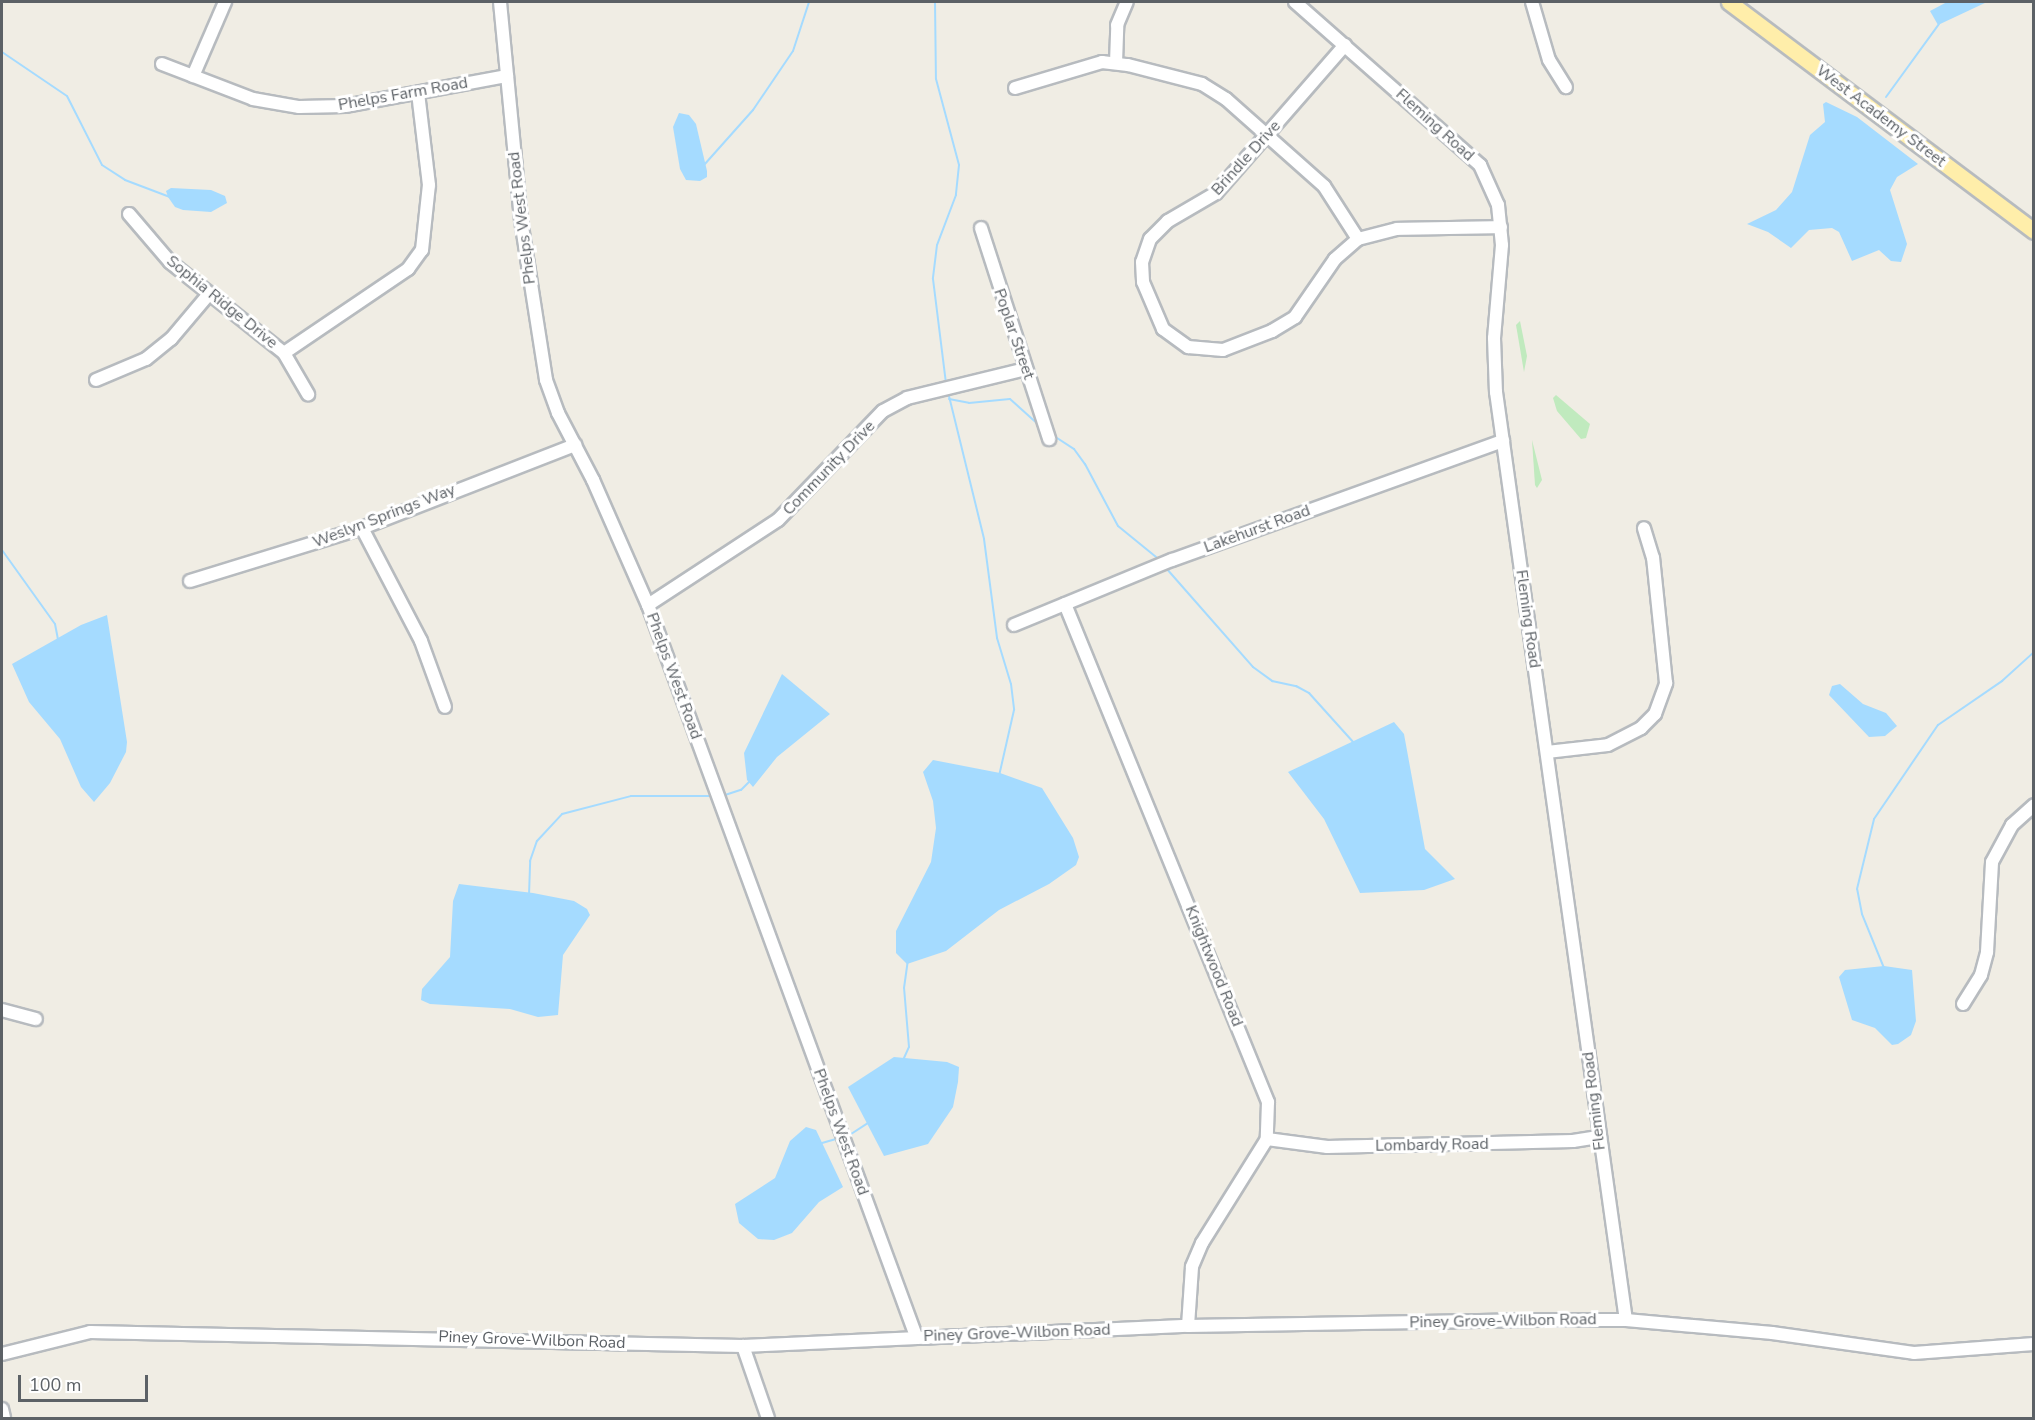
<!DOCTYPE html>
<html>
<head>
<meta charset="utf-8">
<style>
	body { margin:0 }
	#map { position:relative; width:2035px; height:1420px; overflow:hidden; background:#f0ede4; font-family:"Nunito Sans",sans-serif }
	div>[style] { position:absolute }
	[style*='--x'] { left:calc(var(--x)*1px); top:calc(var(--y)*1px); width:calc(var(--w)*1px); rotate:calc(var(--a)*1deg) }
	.green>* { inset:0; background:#c0eabe }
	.water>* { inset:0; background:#a5dbff }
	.stream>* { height:2px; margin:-1px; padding:0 1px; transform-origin:1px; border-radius:1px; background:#a5dbff }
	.roads { filter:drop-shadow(2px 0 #b7bbbf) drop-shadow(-2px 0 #b7bbbf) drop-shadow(0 2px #b7bbbf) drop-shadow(0 -2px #b7bbbf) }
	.minor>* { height:12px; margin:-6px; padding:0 6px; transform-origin:6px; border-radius:6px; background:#fff }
	.major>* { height:15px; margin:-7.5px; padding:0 7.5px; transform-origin:7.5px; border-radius:7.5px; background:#fea }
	span { translate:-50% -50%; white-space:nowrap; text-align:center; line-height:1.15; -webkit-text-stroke:6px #fff; paint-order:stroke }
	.street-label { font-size:16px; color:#5c6166 }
	.frame { position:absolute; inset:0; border:3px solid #5c6166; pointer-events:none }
	.scale { position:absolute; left:18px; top:1375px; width:130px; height:27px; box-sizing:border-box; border:3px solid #5c6166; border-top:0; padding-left:8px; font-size:18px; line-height:21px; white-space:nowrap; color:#5c6166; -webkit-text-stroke:4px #fff; paint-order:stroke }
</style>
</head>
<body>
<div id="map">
	<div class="green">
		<div style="clip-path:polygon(1520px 321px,1527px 356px,1524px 372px,1516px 325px)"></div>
		<div style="clip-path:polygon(1556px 395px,1590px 424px,1586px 438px,1581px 439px,1557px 411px,1553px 398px)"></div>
		<div style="clip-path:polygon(1532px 440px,1542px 480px,1537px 488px,1535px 485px)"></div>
	</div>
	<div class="water">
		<div style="clip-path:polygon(1947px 2px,1987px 2px,1938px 25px,1930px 11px)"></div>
		<div style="clip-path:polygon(1826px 102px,1857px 117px,1918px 164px,1897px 177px,1890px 190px,1907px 244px,1901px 262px,1891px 261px,1879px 250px,1852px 261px,1839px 232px,1832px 228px,1809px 230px,1791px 248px,1768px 232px,1747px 224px,1776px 210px,1792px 192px,1810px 135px,1825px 122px,1823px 104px)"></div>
		<div style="clip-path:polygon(679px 113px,689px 115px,696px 124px,707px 171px,707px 177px,700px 181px,686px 180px,680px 169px,673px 127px)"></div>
		<div style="clip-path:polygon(171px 188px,211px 190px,225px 196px,227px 203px,211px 212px,183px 210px,175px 207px,168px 197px,166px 191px)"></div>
		<div style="clip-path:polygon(107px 615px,127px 742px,126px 752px,110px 783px,94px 802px,81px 787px,60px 739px,29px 702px,12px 664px,81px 625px)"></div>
		<div style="clip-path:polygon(782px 674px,830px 714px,777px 757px,753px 787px,747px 780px,744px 753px)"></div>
		<div style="clip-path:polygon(1840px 684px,1863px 704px,1886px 713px,1897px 726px,1885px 736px,1869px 737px,1829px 695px,1832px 686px)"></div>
		<div style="clip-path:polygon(1394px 722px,1404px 734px,1425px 849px,1455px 879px,1424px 890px,1360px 893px,1324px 819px,1288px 772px)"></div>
		<div style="clip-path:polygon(933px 760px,1000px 773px,1042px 788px,1073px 838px,1079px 857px,1076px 865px,1049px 884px,999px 910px,946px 951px,907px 964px,896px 953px,896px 931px,931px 862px,936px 828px,933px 801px,923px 772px)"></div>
		<div style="clip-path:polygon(459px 884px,533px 893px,574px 901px,587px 909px,590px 915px,563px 955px,558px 1015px,538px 1017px,510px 1009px,430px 1004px,421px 1000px,422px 989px,450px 957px,453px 901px)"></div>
		<div style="clip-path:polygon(1884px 966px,1912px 970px,1916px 1021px,1911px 1035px,1898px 1044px,1892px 1045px,1875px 1028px,1852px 1020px,1839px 977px,1845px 970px)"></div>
		<div style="clip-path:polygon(894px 1057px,947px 1062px,959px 1067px,958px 1082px,953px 1107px,928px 1144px,884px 1156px,848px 1087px)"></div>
		<div style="clip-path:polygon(806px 1127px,816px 1130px,843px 1187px,819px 1202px,792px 1233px,774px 1240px,758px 1239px,739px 1223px,735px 1204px,775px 1178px,790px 1141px)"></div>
	</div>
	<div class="stream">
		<div style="--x:935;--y:2;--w:77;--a:89.3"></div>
		<div style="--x:936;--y:79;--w:89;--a:75"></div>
		<div style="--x:959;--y:165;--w:30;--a:96"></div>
		<div style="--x:956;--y:195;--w:53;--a:110.8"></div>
		<div style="--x:937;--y:245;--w:34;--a:97"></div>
		<div style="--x:933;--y:279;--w:105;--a:82.9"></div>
		<div style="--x:2;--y:52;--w:78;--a:34.1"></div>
		<div style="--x:67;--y:96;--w:77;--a:63.1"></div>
		<div style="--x:102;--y:165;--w:27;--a:33"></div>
		<div style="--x:125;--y:180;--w:48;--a:20.7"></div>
		<div style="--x:1886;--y:97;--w:90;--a:-54"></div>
		<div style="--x:704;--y:165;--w:74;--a:-48.3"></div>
		<div style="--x:753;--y:110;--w:71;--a:-55.9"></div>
		<div style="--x:793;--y:51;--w:52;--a:-71.9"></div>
		<div style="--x:948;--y:392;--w:151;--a:76.2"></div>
		<div style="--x:984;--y:539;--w:100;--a:82.5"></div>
		<div style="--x:997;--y:638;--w:48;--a:73.1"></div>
		<div style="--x:1011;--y:684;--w:26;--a:83"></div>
		<div style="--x:1014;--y:710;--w:68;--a:102.8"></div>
		<div style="--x:949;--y:399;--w:20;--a:11"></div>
		<div style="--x:969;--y:403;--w:41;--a:-5.6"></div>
		<div style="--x:1010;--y:399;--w:40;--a:42"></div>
		<div style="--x:1054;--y:436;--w:24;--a:33"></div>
		<div style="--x:1074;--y:449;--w:19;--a:54"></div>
		<div style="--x:1085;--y:464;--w:70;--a:62"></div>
		<div style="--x:1118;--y:526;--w:55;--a:39.1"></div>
		<div style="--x:2;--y:550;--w:91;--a:54.4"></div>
		<div style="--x:55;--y:624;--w:15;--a:79"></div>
		<div style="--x:1166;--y:568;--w:132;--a:48.7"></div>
		<div style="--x:1253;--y:667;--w:24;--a:36"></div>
		<div style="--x:1272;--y:681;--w:25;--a:12"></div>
		<div style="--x:1296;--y:686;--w:15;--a:28"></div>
		<div style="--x:1309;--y:693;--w:69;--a:48"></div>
		<div style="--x:722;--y:796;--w:20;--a:-18"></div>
		<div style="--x:741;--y:790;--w:13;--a:-45"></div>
		<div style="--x:529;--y:895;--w:34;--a:-88"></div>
		<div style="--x:530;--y:861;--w:21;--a:-71"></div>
		<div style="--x:537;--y:841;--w:37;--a:-47"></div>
		<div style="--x:562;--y:814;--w:71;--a:-14.6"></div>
		<div style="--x:631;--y:796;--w:82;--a:0"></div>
		<div style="--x:1884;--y:968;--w:58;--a:-112.2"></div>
		<div style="--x:1862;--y:914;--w:25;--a:-101"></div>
		<div style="--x:1857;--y:889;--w:72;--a:-76.3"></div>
		<div style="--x:1874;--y:819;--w:114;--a:-55.8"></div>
		<div style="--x:1938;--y:725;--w:78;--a:-34.5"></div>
		<div style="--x:2002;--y:681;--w:43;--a:-42.2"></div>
		<div style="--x:904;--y:1058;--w:12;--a:-66"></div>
		<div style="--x:909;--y:1047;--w:59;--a:-94.8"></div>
		<div style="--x:904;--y:988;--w:27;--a:-82"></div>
		<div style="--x:848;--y:1136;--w:24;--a:-33"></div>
		<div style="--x:822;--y:1143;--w:19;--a:-16"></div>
	</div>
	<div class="roads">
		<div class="minor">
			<div style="--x:500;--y:2;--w:219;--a:84.5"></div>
			<div style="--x:521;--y:220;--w:162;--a:81.1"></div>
			<div style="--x:546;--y:380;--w:35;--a:70"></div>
			<div style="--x:558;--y:413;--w:76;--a:62.4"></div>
			<div style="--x:593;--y:480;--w:137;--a:66.3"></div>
			<div style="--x:648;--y:605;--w:779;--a:69.87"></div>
			<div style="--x:1295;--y:2;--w:247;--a:41.4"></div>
			<div style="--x:1480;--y:165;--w:44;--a:65.8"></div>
			<div style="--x:1498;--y:205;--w:40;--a:84.3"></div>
			<div style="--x:1502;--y:245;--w:93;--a:94.9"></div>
			<div style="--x:1494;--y:338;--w:54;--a:87.9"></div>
			<div style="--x:1496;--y:392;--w:937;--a:82.03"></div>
			<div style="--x:1532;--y:2;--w:60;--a:73.7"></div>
			<div style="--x:1549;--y:60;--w:32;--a:58"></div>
			<div style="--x:1345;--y:45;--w:196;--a:131.1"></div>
			<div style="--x:1216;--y:193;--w:56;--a:149.7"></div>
			<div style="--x:1168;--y:221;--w:25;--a:135"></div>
			<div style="--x:1150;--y:239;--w:24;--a:109"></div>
			<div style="--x:1142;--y:262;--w:20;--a:87"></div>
			<div style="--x:1143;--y:282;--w:51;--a:66.9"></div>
			<div style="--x:1163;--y:329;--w:31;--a:36"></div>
			<div style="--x:1188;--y:347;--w:35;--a:5"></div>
			<div style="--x:1223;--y:350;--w:53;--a:-21.2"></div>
			<div style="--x:1272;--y:331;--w:27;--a:-31"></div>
			<div style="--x:1295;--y:317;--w:70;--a:-55.4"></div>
			<div style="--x:1335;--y:259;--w:30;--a:-41"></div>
			<div style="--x:1358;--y:239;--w:40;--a:-14.4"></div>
			<div style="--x:1397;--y:229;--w:104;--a:-1.1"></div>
			<div style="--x:1116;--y:63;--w:38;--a:-88"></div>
			<div style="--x:1117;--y:25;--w:25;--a:-67"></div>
			<div style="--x:162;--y:64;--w:97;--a:21"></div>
			<div style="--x:253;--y:99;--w:47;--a:9.9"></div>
			<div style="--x:299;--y:107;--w:46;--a:-1.2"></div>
			<div style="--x:345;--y:106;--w:165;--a:-10.5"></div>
			<div style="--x:193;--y:76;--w:81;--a:-66.6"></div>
			<div style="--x:1015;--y:88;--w:91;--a:-16.6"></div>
			<div style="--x:1102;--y:62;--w:26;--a:7"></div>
			<div style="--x:1128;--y:65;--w:76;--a:14.4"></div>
			<div style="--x:1202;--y:84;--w:28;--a:32"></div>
			<div style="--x:1226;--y:99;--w:131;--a:41.6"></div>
			<div style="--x:1324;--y:186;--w:63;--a:57.3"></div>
			<div style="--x:129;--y:214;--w:63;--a:49.5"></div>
			<div style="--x:170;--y:262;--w:146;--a:38.6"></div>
			<div style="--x:284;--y:353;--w:48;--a:59.7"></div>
			<div style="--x:981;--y:228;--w:222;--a:72.1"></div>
			<div style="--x:284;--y:353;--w:150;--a:-34.1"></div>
			<div style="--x:408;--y:269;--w:24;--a:-54"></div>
			<div style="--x:422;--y:250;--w:65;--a:-83.9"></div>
			<div style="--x:429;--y:185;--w:93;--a:-96.8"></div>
			<div style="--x:96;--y:380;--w:54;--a:-22.8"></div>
			<div style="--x:146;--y:359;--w:32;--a:-39"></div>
			<div style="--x:171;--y:339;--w:59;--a:-49.8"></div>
			<div style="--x:362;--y:528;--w:127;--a:62.4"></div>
			<div style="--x:421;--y:641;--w:70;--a:70"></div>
			<div style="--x:190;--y:581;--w:180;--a:-17.1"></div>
			<div style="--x:362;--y:528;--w:229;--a:-21.3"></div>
			<div style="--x:1065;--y:604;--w:538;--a:67.82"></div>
			<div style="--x:1268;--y:1102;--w:37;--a:92"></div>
			<div style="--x:1267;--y:1139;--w:123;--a:122"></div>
			<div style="--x:1202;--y:1243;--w:26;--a:113"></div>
			<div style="--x:1192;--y:1267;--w:59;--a:93.9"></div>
			<div style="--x:648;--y:605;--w:155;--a:-33.2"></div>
			<div style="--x:778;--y:520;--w:151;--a:-46.1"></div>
			<div style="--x:883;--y:411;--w:27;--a:-28"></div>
			<div style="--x:907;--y:398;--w:122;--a:-13.7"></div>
			<div style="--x:1014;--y:625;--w:171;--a:-22.4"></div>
			<div style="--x:1172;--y:560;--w:352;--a:-19.8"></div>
			<div style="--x:1547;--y:752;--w:61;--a:-6.5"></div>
			<div style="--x:1608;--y:745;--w:37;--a:-27"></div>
			<div style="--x:1641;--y:728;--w:20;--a:-45"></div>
			<div style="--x:1655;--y:714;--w:33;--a:-70"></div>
			<div style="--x:1666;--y:683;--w:126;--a:-95.9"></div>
			<div style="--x:1653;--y:558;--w:31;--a:-107"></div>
			<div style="--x:1963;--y:1004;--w:34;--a:-58"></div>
			<div style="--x:1981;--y:975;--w:24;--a:-75"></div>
			<div style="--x:1987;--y:952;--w:90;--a:-86.8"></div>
			<div style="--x:1992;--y:862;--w:42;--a:-61.6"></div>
			<div style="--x:2012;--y:825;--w:30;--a:-42"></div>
			<div style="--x:2;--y:1010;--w:35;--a:15"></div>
			<div style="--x:1267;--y:1139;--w:61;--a:7.6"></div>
			<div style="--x:1327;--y:1147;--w:246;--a:-1.4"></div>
			<div style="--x:1573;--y:1141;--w:24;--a:-9"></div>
			<div style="--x:743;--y:1346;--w:76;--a:70.9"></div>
			<div style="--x:2;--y:1354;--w:91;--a:-14"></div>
			<div style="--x:90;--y:1332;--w:653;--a:1.23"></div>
			<div style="--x:743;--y:1346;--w:445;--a:-2.6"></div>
			<div style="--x:1188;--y:1326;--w:349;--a:-1"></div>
			<div style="--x:1537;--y:1320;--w:89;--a:0"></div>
			<div style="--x:1626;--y:1320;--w:147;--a:5.1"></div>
			<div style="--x:1772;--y:1333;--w:143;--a:8"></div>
			<div style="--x:1914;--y:1353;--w:120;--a:-4.3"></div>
			<div style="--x:2;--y:1409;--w:9;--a:77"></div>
		</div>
		<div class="major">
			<div style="--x:1729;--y:2;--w:381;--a:36.9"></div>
		</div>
	</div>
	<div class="street-label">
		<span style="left:403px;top:94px;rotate:-10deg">Phelps Farm Road</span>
		<span style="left:1881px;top:116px;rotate:37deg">West Academy Street</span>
		<span style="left:1435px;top:125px;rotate:42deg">Fleming Road</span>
		<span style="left:1246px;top:158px;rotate:-48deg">Brindle Drive</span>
		<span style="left:522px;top:218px;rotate:-97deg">Phelps West Road</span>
		<span style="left:222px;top:302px;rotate:39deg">Sophia Ridge Drive</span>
		<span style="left:1014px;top:334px;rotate:71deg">Poplar Street</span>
		<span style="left:829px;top:468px;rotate:-46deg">Community Drive</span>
		<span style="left:384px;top:516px;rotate:-21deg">Weslyn Springs Way</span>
		<span style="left:1257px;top:529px;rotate:-20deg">Lakehurst Road</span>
		<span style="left:1528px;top:619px;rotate:82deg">Fleming Road</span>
		<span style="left:674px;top:676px;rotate:70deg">Phelps West Road</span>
		<span style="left:1214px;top:966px;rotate:68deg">Knightwood Road</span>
		<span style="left:1594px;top:1101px;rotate:-97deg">Fleming Road</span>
		<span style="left:841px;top:1132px;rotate:70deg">Phelps West Road</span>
		<span style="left:1432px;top:1145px;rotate:-1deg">Lombardy Road</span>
		<span style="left:1503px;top:1321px;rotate:-1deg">Piney Grove-Wilbon Road</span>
		<span style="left:1017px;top:1333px;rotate:-2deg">Piney Grove-Wilbon Road</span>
		<span style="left:532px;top:1340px;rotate:2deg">Piney Grove-Wilbon Road</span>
	</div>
	<div class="frame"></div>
	<div class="scale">100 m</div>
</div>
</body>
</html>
